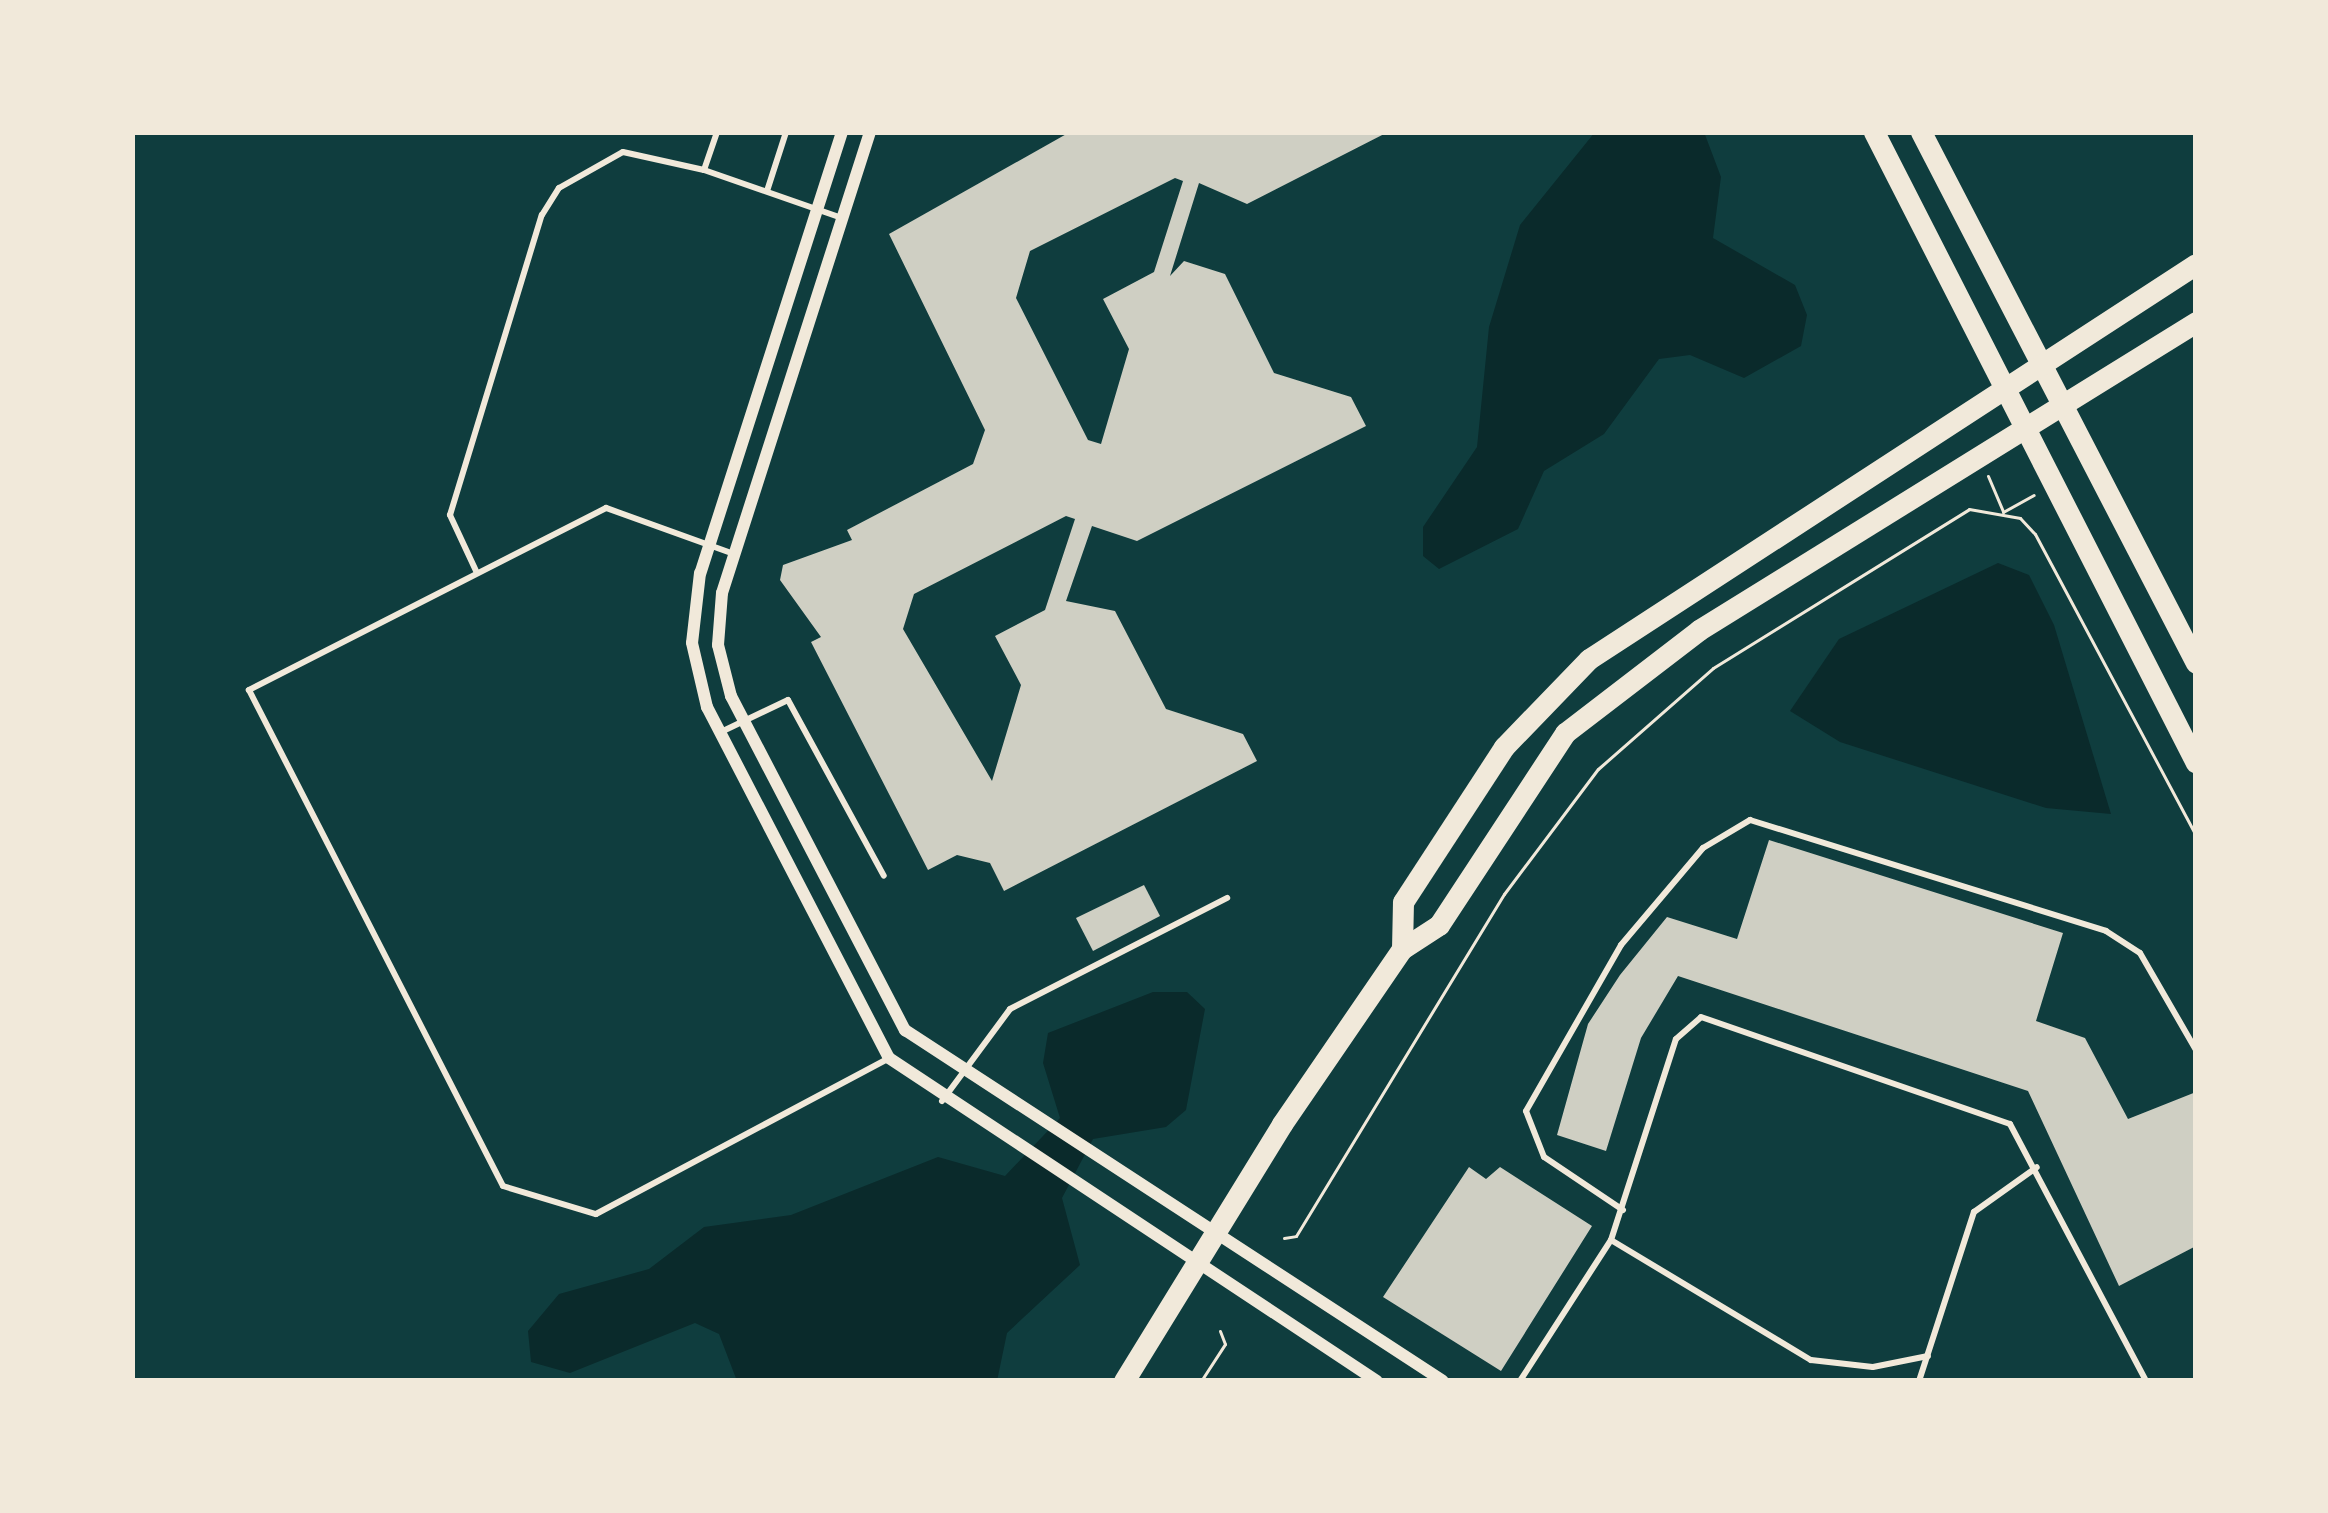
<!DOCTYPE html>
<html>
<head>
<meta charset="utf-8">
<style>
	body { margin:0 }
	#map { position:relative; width:2328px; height:1513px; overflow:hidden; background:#0f3d3e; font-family:"Open Sans",sans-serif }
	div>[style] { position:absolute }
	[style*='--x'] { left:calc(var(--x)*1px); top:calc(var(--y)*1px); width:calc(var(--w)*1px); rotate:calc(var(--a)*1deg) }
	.water>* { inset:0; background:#0a2a2b }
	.building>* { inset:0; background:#cfcfc3 }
	.path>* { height:3px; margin:-1.5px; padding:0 1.5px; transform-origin:1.5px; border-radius:1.5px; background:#f1e9da }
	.service>* { height:6px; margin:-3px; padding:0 3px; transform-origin:3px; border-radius:3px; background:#f1e9da }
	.minor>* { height:12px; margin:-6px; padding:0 6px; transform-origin:6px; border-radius:6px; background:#f1e9da }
	.primary>* { height:21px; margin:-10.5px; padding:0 10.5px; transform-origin:10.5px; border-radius:10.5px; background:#f1e9da }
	span { translate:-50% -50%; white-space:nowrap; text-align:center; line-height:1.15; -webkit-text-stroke:9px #f1e9da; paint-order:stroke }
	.frame { position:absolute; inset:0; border:135px solid #f1e9da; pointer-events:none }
</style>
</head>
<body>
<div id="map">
	<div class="water">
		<div style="clip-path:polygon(1595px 132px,1704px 132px,1721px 177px,1713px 238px,1795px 285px,1807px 315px,1801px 346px,1744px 378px,1690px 355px,1659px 359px,1604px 434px,1544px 471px,1518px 529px,1439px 569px,1423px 556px,1423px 527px,1477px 447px,1489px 327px,1520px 225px)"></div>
		<div style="clip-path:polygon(1998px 563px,2029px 575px,2054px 625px,2111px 814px,2046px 808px,1840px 742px,1790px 711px,1839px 639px)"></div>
		<div style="clip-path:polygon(1153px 992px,1187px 992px,1205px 1009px,1186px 1110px,1166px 1127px,1093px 1139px,1062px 1198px,1080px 1265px,1007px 1333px,997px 1381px,737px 1381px,719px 1334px,695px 1323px,570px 1373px,531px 1362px,528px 1331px,559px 1294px,649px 1269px,704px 1227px,791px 1215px,938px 1157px,1005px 1176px,1060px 1118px,1043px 1063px,1048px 1033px)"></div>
	</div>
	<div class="building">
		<div style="clip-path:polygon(evenodd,1070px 132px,1388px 132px,1247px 204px,1199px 183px,1170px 276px,1184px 261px,1225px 274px,1274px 373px,1351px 397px,1366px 426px,1137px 541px,1092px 526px,1066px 601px,1115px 611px,1166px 709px,1243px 734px,1257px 761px,1004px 891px,990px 863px,957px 855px,928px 870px,811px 642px,821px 637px,780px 580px,783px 565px,852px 540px,847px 530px,973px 464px,985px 430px,889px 234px,1070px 132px,1175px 178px,1183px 181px,1154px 272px,1103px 299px,1129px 349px,1101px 444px,1088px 440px,1016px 298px,1030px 251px,1175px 178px,1070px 132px,1066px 516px,1075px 519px,1045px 610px,995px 636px,1021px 685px,992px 781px,903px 629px,914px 594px,1066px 516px)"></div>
		<div style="clip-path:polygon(1769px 840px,2063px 933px,2036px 1021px,2085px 1038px,2128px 1119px,2196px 1092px,2196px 1246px,2119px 1286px,2028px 1091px,1678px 976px,1641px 1038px,1606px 1151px,1557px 1135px,1588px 1024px,1620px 975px,1667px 917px,1737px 939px)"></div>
		<div style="clip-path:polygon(1144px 885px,1160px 916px,1093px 951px,1076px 918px)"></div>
		<div style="clip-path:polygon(1469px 1167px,1486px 1179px,1500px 1167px,1592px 1226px,1501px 1371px,1383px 1297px)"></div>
	</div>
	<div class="path">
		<div style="--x:1988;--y:476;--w:39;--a:67"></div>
		<div style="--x:2003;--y:512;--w:35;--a:-29"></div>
		<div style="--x:1284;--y:1238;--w:12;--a:-9"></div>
		<div style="--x:1296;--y:1236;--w:400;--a:-58.7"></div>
		<div style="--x:1504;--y:894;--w:156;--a:-53.1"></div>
		<div style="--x:1598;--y:769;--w:153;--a:-41.3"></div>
		<div style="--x:1713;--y:668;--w:301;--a:-31.8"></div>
		<div style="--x:1969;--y:509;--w:52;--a:10"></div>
		<div style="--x:2020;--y:518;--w:22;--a:47"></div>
		<div style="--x:2035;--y:534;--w:342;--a:61.9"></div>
		<div style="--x:1201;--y:1381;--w:44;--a:-57"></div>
		<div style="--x:1225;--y:1344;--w:14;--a:-111"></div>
	</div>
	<div class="service">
		<div style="--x:704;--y:170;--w:143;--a:19.2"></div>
		<div style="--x:767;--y:191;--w:62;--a:-72.1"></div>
		<div style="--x:734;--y:554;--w:136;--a:-160.2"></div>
		<div style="--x:606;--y:508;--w:401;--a:153"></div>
		<div style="--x:249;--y:690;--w:557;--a:62.88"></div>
		<div style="--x:503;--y:1186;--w:97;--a:16.8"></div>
		<div style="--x:596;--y:1214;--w:328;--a:-28"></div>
		<div style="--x:477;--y:573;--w:64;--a:-115"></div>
		<div style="--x:450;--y:515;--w:314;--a:-73"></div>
		<div style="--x:542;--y:215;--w:32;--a:-58"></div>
		<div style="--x:559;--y:188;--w:73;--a:-29.4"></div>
		<div style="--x:623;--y:152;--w:83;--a:12.5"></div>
		<div style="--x:704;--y:170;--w:40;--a:-71.1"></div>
		<div style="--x:723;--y:731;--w:72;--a:-25.5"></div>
		<div style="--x:788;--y:700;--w:200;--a:61.4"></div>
		<div style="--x:942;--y:1101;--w:114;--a:-53.5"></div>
		<div style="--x:1010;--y:1009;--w:244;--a:-27.1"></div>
		<div style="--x:1623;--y:1210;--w:95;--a:-146.1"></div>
		<div style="--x:1544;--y:1157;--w:49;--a:-111.4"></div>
		<div style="--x:1526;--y:1111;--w:191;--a:-60.2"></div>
		<div style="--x:1621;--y:945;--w:127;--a:-49.8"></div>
		<div style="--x:1703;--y:848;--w:55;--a:-30.8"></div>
		<div style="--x:1750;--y:820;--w:373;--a:17.3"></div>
		<div style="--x:2106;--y:931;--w:40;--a:32.9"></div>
		<div style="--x:2140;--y:953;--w:112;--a:60"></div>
		<div style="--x:1611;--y:1240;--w:233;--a:31"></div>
		<div style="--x:1811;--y:1360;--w:62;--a:6.4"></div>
		<div style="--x:1873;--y:1367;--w:56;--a:-11.3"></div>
		<div style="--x:1520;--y:1381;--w:168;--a:-57.2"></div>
		<div style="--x:1611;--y:1240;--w:211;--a:-72.1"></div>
		<div style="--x:1676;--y:1039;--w:33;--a:-41"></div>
		<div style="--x:1701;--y:1017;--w:327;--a:19.1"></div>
		<div style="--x:2010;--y:1124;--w:291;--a:62.1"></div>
		<div style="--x:1919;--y:1381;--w:178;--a:-72"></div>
		<div style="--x:1974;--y:1212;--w:77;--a:-35.5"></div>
	</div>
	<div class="minor">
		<div style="--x:842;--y:132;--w:463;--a:107.8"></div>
		<div style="--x:700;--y:573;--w:70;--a:96.5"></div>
		<div style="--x:692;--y:643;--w:66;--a:76.8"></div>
		<div style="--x:707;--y:707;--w:395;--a:62.6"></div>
		<div style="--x:889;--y:1058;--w:585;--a:33.5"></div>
		<div style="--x:870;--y:132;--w:484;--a:107.8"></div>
		<div style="--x:722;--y:593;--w:52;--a:94.4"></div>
		<div style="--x:718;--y:645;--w:53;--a:75.7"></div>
		<div style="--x:731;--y:696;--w:377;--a:62.5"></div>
		<div style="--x:905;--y:1030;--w:642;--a:33.12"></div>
	</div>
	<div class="primary">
		<div style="--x:1874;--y:132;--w:708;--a:62.96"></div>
		<div style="--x:1921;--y:132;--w:598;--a:62.62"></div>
		<div style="--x:1402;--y:949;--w:47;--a:-88.8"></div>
		<div style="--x:1403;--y:902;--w:185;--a:-56.9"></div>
		<div style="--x:1504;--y:747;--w:122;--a:-46"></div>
		<div style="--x:1589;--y:659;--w:724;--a:-33.05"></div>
		<div style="--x:1124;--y:1381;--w:302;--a:-58.4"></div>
		<div style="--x:1282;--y:1124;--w:212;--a:-55.6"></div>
		<div style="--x:1402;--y:949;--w:44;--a:-33"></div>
		<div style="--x:1439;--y:925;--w:230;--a:-56.7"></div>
		<div style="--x:1565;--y:733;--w:169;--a:-37.5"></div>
		<div style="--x:1699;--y:630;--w:585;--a:-31.79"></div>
	</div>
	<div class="frame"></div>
</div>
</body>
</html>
